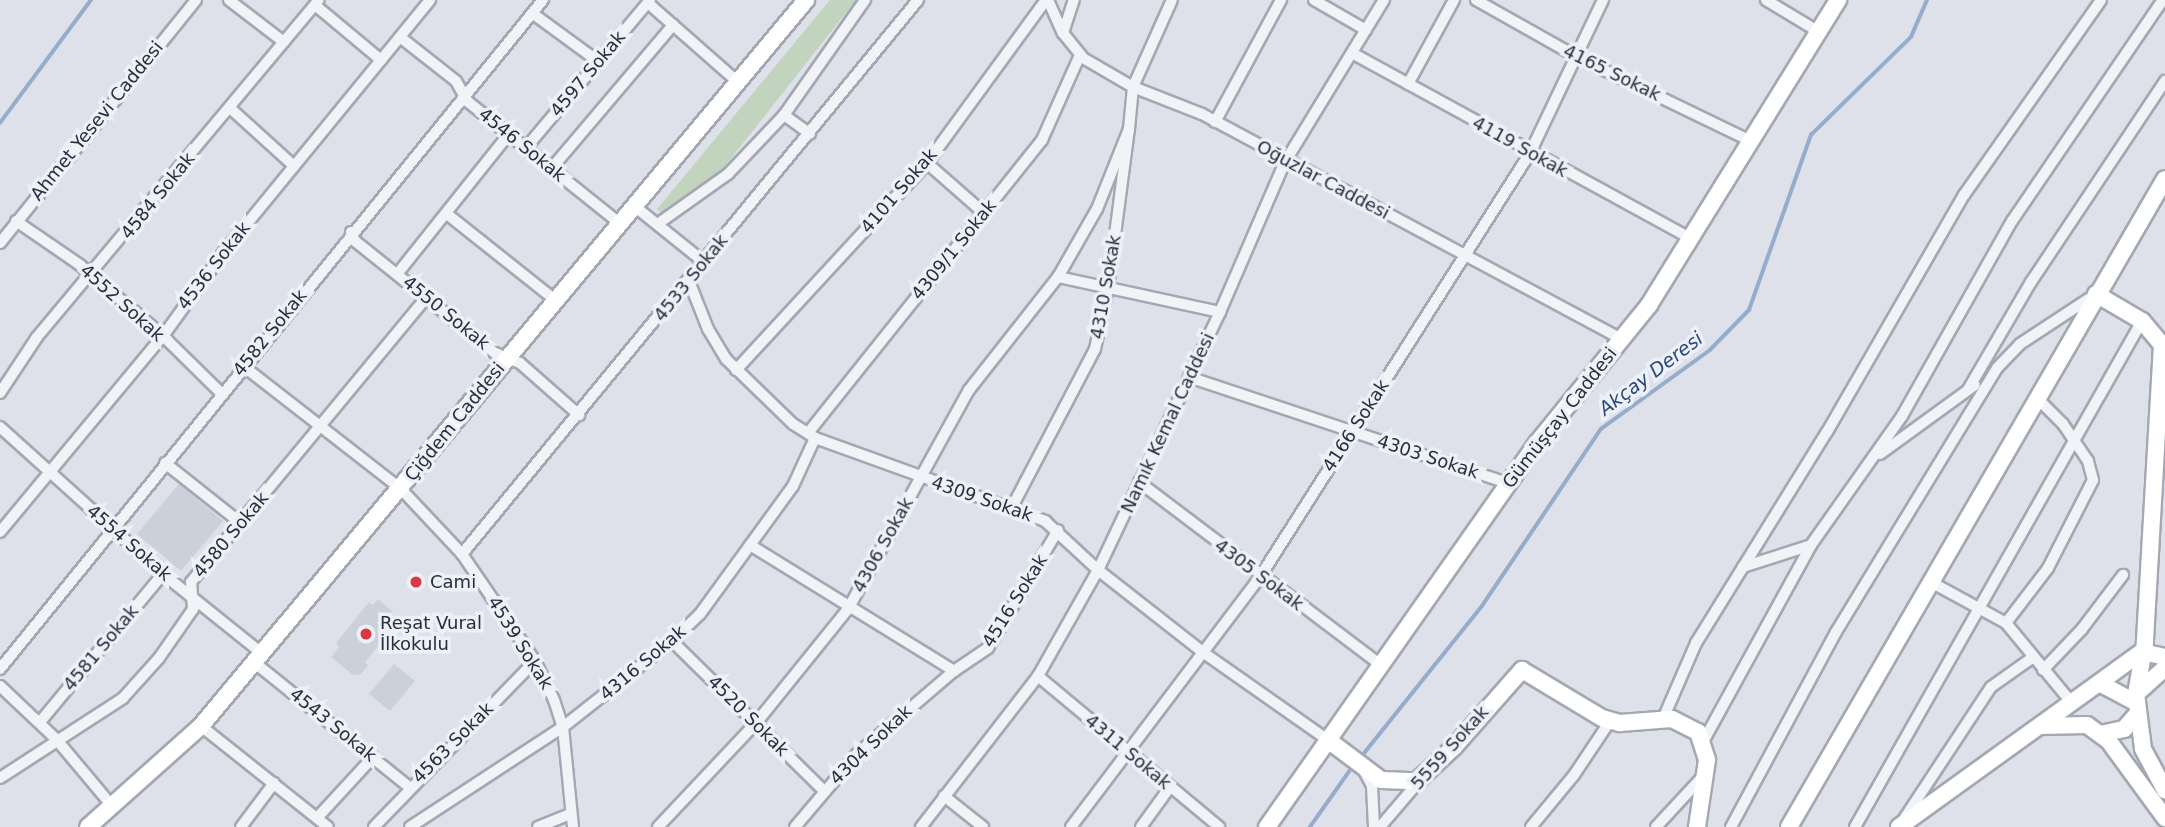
<!DOCTYPE html>
<html>
<head>
<meta charset="utf-8">
<style>
	body { margin:0 }
	#map { position:relative; width:2165px; height:827px; overflow:hidden; background:#dee1e9; font-family:"DejaVu Sans",sans-serif }
	div>[style] { position:absolute }
	[style*='--x'] { left:calc(var(--x)*1px); top:calc(var(--y)*1px); width:calc(var(--w)*1px); rotate:calc(var(--a)*1deg) }
	.built>* { inset:0; background:#ccd0db }
	.green>* { inset:0; background:#c2d3be }
	.stream>* { height:3.5px; margin:-1.75px; padding:0 1.75px; transform-origin:1.75px; border-radius:1.75px; background:#95accc }
	.roads { filter:drop-shadow(2px 0 #a3a8b3) drop-shadow(-2px 0 #a3a8b3) drop-shadow(0 2px #a3a8b3) drop-shadow(0 -2px #a3a8b3) }
	.street>* { height:10px; margin:-5px; padding:0 5px; transform-origin:5px; border-radius:5px; background:#f1f3f7 }
	.secondary>* { height:16px; margin:-8px; padding:0 8px; transform-origin:8px; border-radius:8px; background:#fff }
	.dots>* { width:19px; height:19px; translate:-50% -50%; box-sizing:border-box; border:4px solid #edf0f6; border-radius:50% }
	span { translate:-50% -50%; white-space:nowrap; text-align:center; line-height:1.15; -webkit-text-stroke:7px #edf0f6; paint-order:stroke }
	.street-label { font-size:18px; color:#262e41 }
	.poi-label { font-size:18px; color:#262e41 }
	.left { translate:0 -50%; text-align:left }
	.water-label { font-size:19px; color:#2c4978; font-style:italic }
</style>
</head>
<body>
<div id="map">
	<div class="built">
		<div style="clip-path:polygon(179px 484px,223px 521px,181px 571px,137px 534px)"></div>
		<div style="clip-path:polygon(378px 599px,392px 611px,387px 617px,396px 624px,365px 662px,368px 665px,361px 674px,353px 675px,331px 657px,339px 647px,336px 643px,369px 602px,373px 605px)"></div>
		<div style="clip-path:polygon(394px 664px,415px 681px,390px 711px,369px 694px)"></div>
	</div>
	<div class="green">
		<div style="clip-path:polygon(830px 0,856px 0,699px 199px,671px 223px,657px 209px)"></div>
	</div>
	<div class="stream">
		<div style="--x:0;--y:123;--w:153;--a:-53.5"></div>
		<div style="--x:1361;--y:757;--w:193;--a:-51.3"></div>
		<div style="--x:1482;--y:606;--w:213;--a:-56.1"></div>
		<div style="--x:1601;--y:429;--w:135;--a:-35.9"></div>
		<div style="--x:1710;--y:350;--w:56;--a:-45.7"></div>
		<div style="--x:1749;--y:310;--w:186;--a:-70.5"></div>
		<div style="--x:1811;--y:135;--w:140;--a:-44.4"></div>
		<div style="--x:1911;--y:37;--w:40;--a:-66.6"></div>
		<div style="--x:1310;--y:827;--w:75;--a:-54.8"></div>
	</div>
	<div class="roads">
		<div class="street">
			<div style="--x:229;--y:0;--w:69;--a:37.4"></div>
			<div style="--x:1048;--y:0;--w:36;--a:66"></div>
			<div style="--x:1063;--y:33;--w:32;--a:51"></div>
			<div style="--x:1083;--y:58;--w:58;--a:30.1"></div>
			<div style="--x:1133;--y:87;--w:74;--a:21.4"></div>
			<div style="--x:1202;--y:114;--w:476;--a:28.2"></div>
			<div style="--x:1314;--y:0;--w:60;--a:30"></div>
			<div style="--x:1476;--y:0;--w:116;--a:29.4"></div>
			<div style="--x:1577;--y:57;--w:193;--a:25.8"></div>
			<div style="--x:1766;--y:0;--w:62;--a:31.1"></div>
			<div style="--x:648;--y:3;--w:120;--a:41.3"></div>
			<div style="--x:315;--y:5;--w:86;--a:39.8"></div>
			<div style="--x:532;--y:13;--w:83;--a:36.2"></div>
			<div style="--x:1063;--y:33;--w:35;--a:-72"></div>
			<div style="--x:400;--y:37;--w:71;--a:38.2"></div>
			<div style="--x:456;--y:81;--w:23;--a:61"></div>
			<div style="--x:467;--y:101;--w:193;--a:38.7"></div>
			<div style="--x:1352;--y:53;--w:385;--a:28.7"></div>
			<div style="--x:1408;--y:84;--w:96;--a:-61.3"></div>
			<div style="--x:230;--y:108;--w:86;--a:42.2"></div>
			<div style="--x:784;--y:115;--w:32;--a:36"></div>
			<div style="--x:1215;--y:122;--w:139;--a:-61.6"></div>
			<div style="--x:525;--y:149;--w:194;--a:-50"></div>
			<div style="--x:927;--y:163;--w:76;--a:41.3"></div>
			<div style="--x:551;--y:169;--w:189;--a:-49.7"></div>
			<div style="--x:633;--y:205;--w:91;--a:38.8"></div>
			<div style="--x:447;--y:214;--w:138;--a:38.5"></div>
			<div style="--x:16;--y:221;--w:78;--a:34.5"></div>
			<div style="--x:80;--y:265;--w:109;--a:40.5"></div>
			<div style="--x:163;--y:336;--w:83;--a:44.5"></div>
			<div style="--x:659;--y:223;--w:85;--a:-35.4"></div>
			<div style="--x:728;--y:174;--w:81;--a:-46.5"></div>
			<div style="--x:784;--y:115;--w:141;--a:-54.8"></div>
			<div style="--x:351;--y:232;--w:10;--a:66"></div>
			<div style="--x:355;--y:241;--w:179;--a:38.7"></div>
			<div style="--x:495;--y:353;--w:27;--a:22"></div>
			<div style="--x:520;--y:363;--w:79;--a:41.4"></div>
			<div style="--x:0;--y:243;--w:312;--a:-51.1"></div>
			<div style="--x:398;--y:273;--w:176;--a:-51.4"></div>
			<div style="--x:1058;--y:277;--w:78;--a:-60.2"></div>
			<div style="--x:1097;--y:209;--w:86;--a:-68.2"></div>
			<div style="--x:1129;--y:129;--w:42;--a:-84.6"></div>
			<div style="--x:1133;--y:87;--w:95;--a:-65.9"></div>
			<div style="--x:689;--y:281;--w:52;--a:68.4"></div>
			<div style="--x:708;--y:329;--w:35;--a:59"></div>
			<div style="--x:726;--y:359;--w:93;--a:44.1"></div>
			<div style="--x:793;--y:424;--w:26;--a:32"></div>
			<div style="--x:815;--y:438;--w:245;--a:19.8"></div>
			<div style="--x:1045;--y:521;--w:72;--a:42.8"></div>
			<div style="--x:1098;--y:570;--w:135;--a:38.1"></div>
			<div style="--x:1204;--y:653;--w:151;--a:35.1"></div>
			<div style="--x:243;--y:366;--w:200;--a:37.9"></div>
			<div style="--x:401;--y:489;--w:89;--a:46.8"></div>
			<div style="--x:462;--y:554;--w:130;--a:55.7"></div>
			<div style="--x:535;--y:661;--w:43;--a:64"></div>
			<div style="--x:554;--y:700;--w:28;--a:72"></div>
			<div style="--x:563;--y:727;--w:100;--a:84.3"></div>
			<div style="--x:736;--y:370;--w:282;--a:-47.3"></div>
			<div style="--x:927;--y:163;--w:202;--a:-53.9"></div>
			<div style="--x:1189;--y:377;--w:336;--a:18.4"></div>
			<div style="--x:1969;--y:388;--w:123;--a:-59.7"></div>
			<div style="--x:2031;--y:282;--w:242;--a:-56.3"></div>
			<div style="--x:0;--y:393;--w:67;--a:-56.5"></div>
			<div style="--x:37;--y:337;--w:439;--a:-50.1"></div>
			<div style="--x:0;--y:427;--w:219;--a:42"></div>
			<div style="--x:163;--y:574;--w:128;--a:38.7"></div>
			<div style="--x:808;--y:433;--w:375;--a:-51.4"></div>
			<div style="--x:1042;--y:140;--w:93;--a:-65.9"></div>
			<div style="--x:1880;--y:454;--w:117;--a:-36"></div>
			<div style="--x:165;--y:463;--w:98;--a:38.4"></div>
			<div style="--x:1139;--y:482;--w:302;--a:37.1"></div>
			<div style="--x:1011;--y:509;--w:181;--a:-62.3"></div>
			<div style="--x:1095;--y:349;--w:62;--a:-78"></div>
			<div style="--x:1108;--y:288;--w:160;--a:-82.5"></div>
			<div style="--x:0;--y:532;--w:255;--a:-50.3"></div>
			<div style="--x:163;--y:336;--w:102;--a:-54.1"></div>
			<div style="--x:223;--y:253;--w:327;--a:-50.7"></div>
			<div style="--x:750;--y:545;--w:240;--a:31.7"></div>
			<div style="--x:954;--y:671;--w:41;--a:-34.1"></div>
			<div style="--x:988;--y:648;--w:137;--a:-59.3"></div>
			<div style="--x:462;--y:554;--w:718;--a:-50.54"></div>
			<div style="--x:1743;--y:567;--w:71;--a:-17.9"></div>
			<div style="--x:1929;--y:581;--w:88;--a:28.6"></div>
			<div style="--x:2006;--y:623;--w:104;--a:50.5"></div>
			<div style="--x:2006;--y:623;--w:69;--a:-52.6"></div>
			<div style="--x:2048;--y:568;--w:99;--a:-62.9"></div>
			<div style="--x:2093;--y:480;--w:20;--a:-105"></div>
			<div style="--x:2088;--y:461;--w:45;--a:-124"></div>
			<div style="--x:2063;--y:424;--w:38;--a:-135"></div>
			<div style="--x:672;--y:641;--w:214;--a:44.6"></div>
			<div style="--x:255;--y:663;--w:198;--a:38.8"></div>
			<div style="--x:0;--y:669;--w:862;--a:-50.94"></div>
			<div style="--x:2043;--y:670;--w:57;--a:-46.4"></div>
			<div style="--x:2082;--y:629;--w:68;--a:-52.8"></div>
			<div style="--x:1038;--y:676;--w:236;--a:39.8"></div>
			<div style="--x:0;--y:686;--w:77;--a:43.4"></div>
			<div style="--x:56;--y:739;--w:89;--a:50"></div>
			<div style="--x:1663;--y:719;--w:83;--a:-66.5"></div>
			<div style="--x:1696;--y:643;--w:248;--a:-58.2"></div>
			<div style="--x:1827;--y:432;--w:274;--a:-60"></div>
			<div style="--x:1964;--y:195;--w:238;--a:-54.9"></div>
			<div style="--x:40;--y:722;--w:192;--a:-50.3"></div>
			<div style="--x:201;--y:726;--w:162;--a:38.5"></div>
			<div style="--x:1704;--y:740;--w:222;--a:-61.2"></div>
			<div style="--x:1811;--y:545;--w:158;--a:-54.8"></div>
			<div style="--x:1902;--y:416;--w:224;--a:-60.6"></div>
			<div style="--x:2012;--y:221;--w:268;--a:-55.7"></div>
			<div style="--x:1363;--y:769;--w:19;--a:62"></div>
			<div style="--x:1372;--y:786;--w:41;--a:87.2"></div>
			<div style="--x:0;--y:778;--w:147;--a:-33"></div>
			<div style="--x:123;--y:698;--w:54;--a:-48"></div>
			<div style="--x:159;--y:658;--w:60;--a:-55.2"></div>
			<div style="--x:193;--y:609;--w:27;--a:-94"></div>
			<div style="--x:191;--y:582;--w:370;--a:-50.4"></div>
			<div style="--x:944;--y:796;--w:50;--a:38.5"></div>
			<div style="--x:317;--y:818;--w:83;--a:-47.4"></div>
			<div style="--x:1904;--y:819;--w:158;--a:-56.6"></div>
			<div style="--x:1991;--y:687;--w:50;--a:-35.3"></div>
			<div style="--x:241;--y:827;--w:55;--a:-53.1"></div>
			<div style="--x:374;--y:827;--w:231;--a:-45.9"></div>
			<div style="--x:410;--y:827;--w:183;--a:-33.2"></div>
			<div style="--x:563;--y:727;--w:139;--a:-38.3"></div>
			<div style="--x:672;--y:641;--w:39;--a:-44"></div>
			<div style="--x:700;--y:614;--w:158;--a:-54"></div>
			<div style="--x:793;--y:486;--w:53;--a:-65.4"></div>
			<div style="--x:538;--y:827;--w:35;--a:-22"></div>
			<div style="--x:658;--y:827;--w:143;--a:-46.7"></div>
			<div style="--x:756;--y:723;--w:146;--a:-51.1"></div>
			<div style="--x:848;--y:609;--w:250;--a:-61.1"></div>
			<div style="--x:969;--y:390;--w:144;--a:-51.8"></div>
			<div style="--x:1058;--y:277;--w:166;--a:12.2"></div>
			<div style="--x:795;--y:827;--w:96;--a:-49.7"></div>
			<div style="--x:857;--y:754;--w:128;--a:-40.6"></div>
			<div style="--x:921;--y:827;--w:191;--a:-52.2"></div>
			<div style="--x:1038;--y:676;--w:122;--a:-60.5"></div>
			<div style="--x:1098;--y:570;--w:285;--a:-64.7"></div>
			<div style="--x:1220;--y:312;--w:163;--a:-66.6"></div>
			<div style="--x:1285;--y:162;--w:190;--a:-58.6"></div>
			<div style="--x:1071;--y:827;--w:313;--a:-52.9"></div>
			<div style="--x:1260;--y:577;--w:503;--a:-57.51"></div>
			<div style="--x:1530;--y:153;--w:170;--a:-64.5"></div>
			<div style="--x:1141;--y:827;--w:49;--a:-54.1"></div>
			<div style="--x:1380;--y:827;--w:63;--a:-49.5"></div>
			<div style="--x:1531;--y:827;--w:67;--a:-50.4"></div>
			<div style="--x:1574;--y:775;--w:65;--a:-56.3"></div>
			<div style="--x:1656;--y:827;--w:74;--a:-47.2"></div>
			<div style="--x:1731;--y:827;--w:221;--a:-61.7"></div>
			<div style="--x:1836;--y:632;--w:309;--a:-58.6"></div>
			<div style="--x:1997;--y:368;--w:33;--a:-46"></div>
			<div style="--x:2020;--y:344;--w:91;--a:-33.3"></div>
			<div style="--x:1855;--y:827;--w:582;--a:-60.44"></div>
		</div>
		<div class="secondary">
			<div style="--x:2096;--y:294;--w:53;--a:30.4"></div>
			<div style="--x:2142;--y:321;--w:31;--a:50"></div>
			<div style="--x:2162;--y:345;--w:298;--a:93.3"></div>
			<div style="--x:2145;--y:643;--w:52;--a:100"></div>
			<div style="--x:2136;--y:694;--w:55;--a:82.7"></div>
			<div style="--x:2143;--y:749;--w:47;--a:61.8"></div>
			<div style="--x:2142;--y:652;--w:24;--a:12"></div>
			<div style="--x:2101;--y:684;--w:40;--a:28"></div>
			<div style="--x:2136;--y:694;--w:39;--a:-42"></div>
			<div style="--x:2040;--y:726;--w:47;--a:-1.2"></div>
			<div style="--x:2087;--y:725;--w:26;--a:36"></div>
			<div style="--x:2108;--y:740;--w:97;--a:53.8"></div>
			<div style="--x:2100;--y:734;--w:25;--a:-12"></div>
			<div style="--x:2124;--y:729;--w:20;--a:-49"></div>
			<div style="--x:1328;--y:740;--w:66;--a:37"></div>
			<div style="--x:1381;--y:780;--w:36;--a:2"></div>
			<div style="--x:1417;--y:781;--w:50;--a:-42.6"></div>
			<div style="--x:1454;--y:747;--w:103;--a:-48.6"></div>
			<div style="--x:1522;--y:670;--w:93;--a:31"></div>
			<div style="--x:1602;--y:718;--w:19;--a:16"></div>
			<div style="--x:1620;--y:723;--w:52;--a:-4.4"></div>
			<div style="--x:1672;--y:719;--w:29;--a:27"></div>
			<div style="--x:1698;--y:732;--w:29;--a:72"></div>
			<div style="--x:1707;--y:760;--w:68;--a:98.5"></div>
			<div style="--x:88;--y:827;--w:152;--a:-41.8"></div>
			<div style="--x:201;--y:726;--w:945;--a:-50.19"></div>
			<div style="--x:1267;--y:827;--w:469;--a:-54.9"></div>
			<div style="--x:1537;--y:443;--w:178;--a:-50.9"></div>
			<div style="--x:1649;--y:305;--w:359;--a:-58.2"></div>
			<div style="--x:1789;--y:827;--w:749;--a:-59.88"></div>
			<div style="--x:1899;--y:827;--w:299;--a:-35.8"></div>
		</div>
	</div>
	<div class="dots">
		<div style="left:416px;top:582px;background:#d93744"></div>
		<div style="left:366px;top:634px;background:#d93744"></div>
	</div>
	<div class="street-label">
		<span style="left:1612px;top:73px;rotate:26deg">4165 Sokak</span>
		<span style="left:588px;top:74px;rotate:-50deg">4597 Sokak</span>
		<span style="left:97px;top:121px;rotate:-51deg">Ahmet Yesevi Caddesi</span>
		<span style="left:522px;top:145px;rotate:39deg">4546 Sokak</span>
		<span style="left:1520px;top:147px;rotate:29deg">4119 Sokak</span>
		<span style="left:1323px;top:180px;rotate:28deg">Oğuzlar Caddesi</span>
		<span style="left:899px;top:191px;rotate:-49deg">4101 Sokak</span>
		<span style="left:158px;top:196px;rotate:-51deg">4584 Sokak</span>
		<span style="left:954px;top:250px;rotate:-51deg">4309/1 Sokak</span>
		<span style="left:214px;top:266px;rotate:-52deg">4536 Sokak</span>
		<span style="left:691px;top:278px;rotate:-51deg">4533 Sokak</span>
		<span style="left:1106px;top:287px;rotate:-80deg">4310 Sokak</span>
		<span style="left:122px;top:303px;rotate:42deg">4552 Sokak</span>
		<span style="left:446px;top:313px;rotate:39deg">4550 Sokak</span>
		<span style="left:270px;top:333px;rotate:-51deg">4582 Sokak</span>
		<span style="left:1560px;top:418px;rotate:-52deg">Gümüşçay Caddesi</span>
		<span style="left:455px;top:422px;rotate:-51deg">Çiğdem Caddesi</span>
		<span style="left:1168px;top:423px;rotate:-65deg">Namık Kemal Caddesi</span>
		<span style="left:1356px;top:426px;rotate:-57deg">4166 Sokak</span>
		<span style="left:1428px;top:457px;rotate:18deg">4303 Sokak</span>
		<span style="left:982px;top:499px;rotate:19deg">4309 Sokak</span>
		<span style="left:231px;top:535px;rotate:-50deg">4580 Sokak</span>
		<span style="left:129px;top:543px;rotate:41deg">4554 Sokak</span>
		<span style="left:883px;top:545px;rotate:-61deg">4306 Sokak</span>
		<span style="left:1259px;top:575px;rotate:37deg">4305 Sokak</span>
		<span style="left:1015px;top:601px;rotate:-58deg">4516 Sokak</span>
		<span style="left:520px;top:643px;rotate:58deg">4539 Sokak</span>
		<span style="left:101px;top:648px;rotate:-50deg">4581 Sokak</span>
		<span style="left:643px;top:663px;rotate:-40deg">4316 Sokak</span>
		<span style="left:748px;top:716px;rotate:45deg">4520 Sokak</span>
		<span style="left:333px;top:725px;rotate:39deg">4543 Sokak</span>
		<span style="left:453px;top:743px;rotate:-45deg">4563 Sokak</span>
		<span style="left:871px;top:745px;rotate:-44deg">4304 Sokak</span>
		<span style="left:1450px;top:748px;rotate:-48deg">5559 Sokak</span>
		<span style="left:1128px;top:752px;rotate:40deg">4311 Sokak</span>
	</div>
	<div class="poi-label">
		<span class="left" style="left:430px;top:582px">Cami</span>
		<span class="left" style="left:380px;top:634px">Reşat Vural<br>İlkokulu</span>
	</div>
	<div class="water-label">
		<span style="left:1651px;top:374px;rotate:-37deg">Akçay Deresi</span>
	</div>
</div>
</body>
</html>
